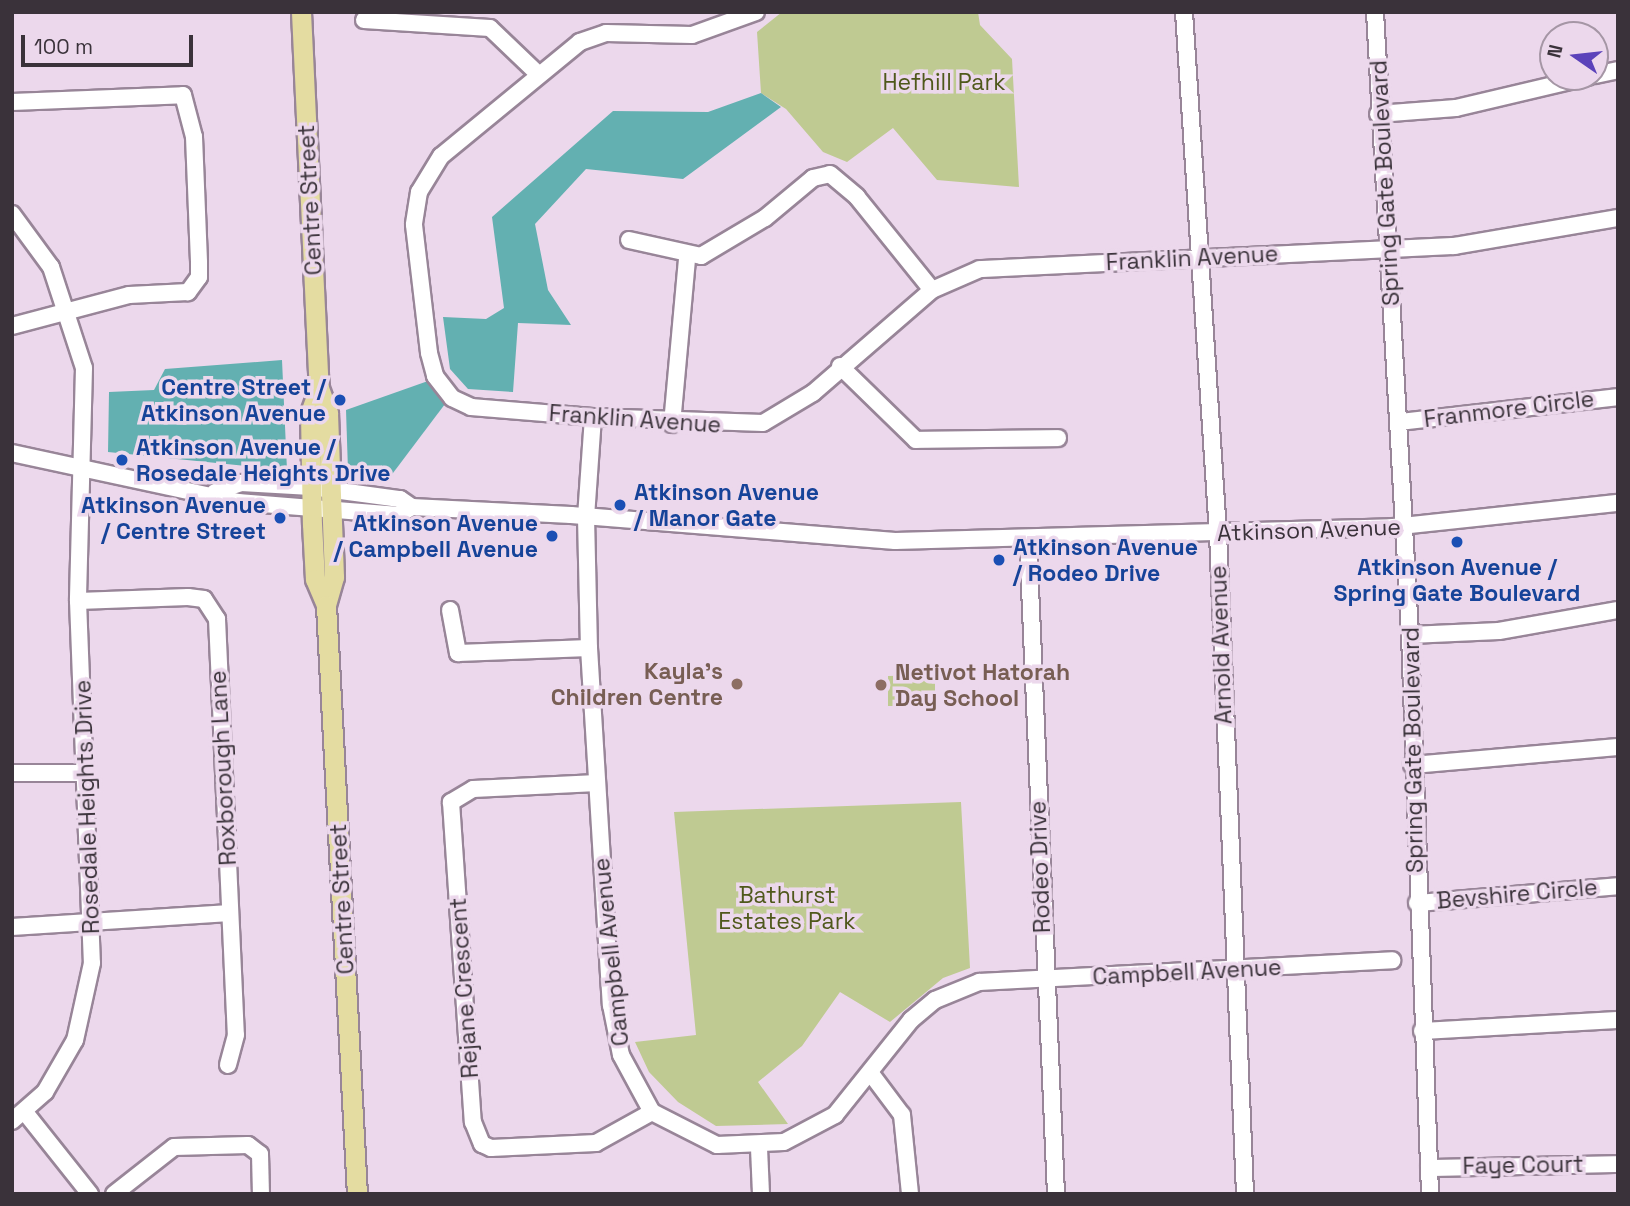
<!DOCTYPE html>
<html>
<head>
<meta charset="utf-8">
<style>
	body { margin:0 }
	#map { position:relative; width:1630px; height:1206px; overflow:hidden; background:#ecd8ec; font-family:"Space Grotesk",sans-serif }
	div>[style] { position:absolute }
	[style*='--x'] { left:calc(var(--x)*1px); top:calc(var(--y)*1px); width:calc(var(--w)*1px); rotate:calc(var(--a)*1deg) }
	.green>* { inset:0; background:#bfca92 }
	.water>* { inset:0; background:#63b0b1 }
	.roads { filter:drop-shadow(2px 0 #988598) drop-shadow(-2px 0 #988598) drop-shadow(0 2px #988598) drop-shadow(0 -2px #988598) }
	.minor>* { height:16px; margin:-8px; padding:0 8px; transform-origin:8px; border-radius:8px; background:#fff }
	.major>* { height:19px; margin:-9.5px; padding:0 9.5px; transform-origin:9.5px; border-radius:9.5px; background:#e4dca1 }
	.dots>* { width:19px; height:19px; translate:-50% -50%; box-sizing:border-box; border:4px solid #ecd8ec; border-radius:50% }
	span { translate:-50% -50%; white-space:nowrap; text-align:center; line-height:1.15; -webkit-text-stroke:7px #ecd8ec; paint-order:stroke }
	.park-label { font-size:23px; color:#4f581b }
	.street-label { font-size:23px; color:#3a323a }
	.transit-label { font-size:23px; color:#164399; font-weight:700 }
	.right { translate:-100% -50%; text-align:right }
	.left { translate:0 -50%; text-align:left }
	.education-label { font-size:23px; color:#785e54; font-weight:700 }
	.frame { position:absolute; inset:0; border:14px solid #3a323a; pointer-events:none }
	.north { position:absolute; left:1539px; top:21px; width:70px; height:70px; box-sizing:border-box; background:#ecd8ec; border:2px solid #a596a5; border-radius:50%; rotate:284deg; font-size:19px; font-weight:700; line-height:28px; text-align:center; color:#3a323a }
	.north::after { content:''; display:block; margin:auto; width:24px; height:32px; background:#5b42ba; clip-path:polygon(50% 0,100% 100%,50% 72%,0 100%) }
	.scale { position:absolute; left:21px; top:35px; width:172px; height:32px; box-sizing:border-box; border:4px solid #3a323a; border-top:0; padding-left:9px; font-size:21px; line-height:24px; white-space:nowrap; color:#3a323a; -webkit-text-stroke:5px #ecd8ec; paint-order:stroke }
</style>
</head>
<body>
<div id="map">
	<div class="green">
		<div style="clip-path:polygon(782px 12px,978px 12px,980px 25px,1012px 59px,1019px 187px,937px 180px,893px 128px,847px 162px,823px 152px,786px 109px,761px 93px,757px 32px)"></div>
		<div style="clip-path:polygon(935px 675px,935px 706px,888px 706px,888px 676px)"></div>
		<div style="clip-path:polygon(961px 802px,970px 968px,943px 978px,890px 1022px,840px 992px,802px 1046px,758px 1082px,788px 1124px,716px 1126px,678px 1102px,649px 1072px,635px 1042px,696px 1035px,674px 812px)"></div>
	</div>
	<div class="water">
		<div style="clip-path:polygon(761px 93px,781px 107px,683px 179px,586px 169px,535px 224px,548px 290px,571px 325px,518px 323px,513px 392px,468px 389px,450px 369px,443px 317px,486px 319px,504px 308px,492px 217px,613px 111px,708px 112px)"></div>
		<div style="clip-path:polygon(282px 360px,287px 470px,108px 452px,109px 392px,154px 390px,165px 369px)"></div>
		<div style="clip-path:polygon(428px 381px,445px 404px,390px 477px,348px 471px,346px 410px)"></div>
	</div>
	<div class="roads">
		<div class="minor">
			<div style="--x:756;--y:12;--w:68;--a:160.2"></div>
			<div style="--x:692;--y:35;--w:86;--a:-178.7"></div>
			<div style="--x:606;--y:33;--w:28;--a:161"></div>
			<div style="--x:580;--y:42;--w:180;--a:140.6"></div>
			<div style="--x:441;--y:156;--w:42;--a:121.4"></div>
			<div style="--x:419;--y:192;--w:33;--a:99"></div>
			<div style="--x:414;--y:225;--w:129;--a:83.3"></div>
			<div style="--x:429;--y:353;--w:24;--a:75"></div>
			<div style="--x:435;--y:376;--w:28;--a:52"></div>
			<div style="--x:452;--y:398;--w:21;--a:25"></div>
			<div style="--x:471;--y:407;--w:122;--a:4.7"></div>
			<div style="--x:593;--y:417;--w:170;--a:2"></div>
			<div style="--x:763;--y:423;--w:58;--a:-31"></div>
			<div style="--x:813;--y:393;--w:157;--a:-40.9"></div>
			<div style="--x:932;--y:290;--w:52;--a:-23.6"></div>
			<div style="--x:980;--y:269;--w:475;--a:-2.8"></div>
			<div style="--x:1454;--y:246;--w:166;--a:-9.7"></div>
			<div style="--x:1184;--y:12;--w:522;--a:86.27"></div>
			<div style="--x:1218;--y:533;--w:662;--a:87.66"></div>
			<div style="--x:1375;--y:12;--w:624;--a:86.78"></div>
			<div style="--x:1410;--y:635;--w:559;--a:87.95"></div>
			<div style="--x:364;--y:20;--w:126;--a:3.6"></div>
			<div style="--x:490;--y:28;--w:64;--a:43.7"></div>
			<div style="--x:1595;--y:75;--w:24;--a:-12"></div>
			<div style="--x:12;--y:102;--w:171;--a:-2.3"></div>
			<div style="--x:183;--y:95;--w:43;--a:75.3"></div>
			<div style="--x:194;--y:137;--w:126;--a:87.7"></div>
			<div style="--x:199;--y:263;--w:14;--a:90"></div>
			<div style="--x:199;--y:277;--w:19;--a:126"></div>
			<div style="--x:188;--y:292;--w:59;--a:177.1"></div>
			<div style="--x:129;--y:295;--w:121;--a:165.2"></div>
			<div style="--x:1378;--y:114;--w:78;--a:-4.4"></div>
			<div style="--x:1456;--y:108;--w:135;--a:-13.3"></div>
			<div style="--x:12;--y:214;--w:66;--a:53.7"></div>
			<div style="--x:51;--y:267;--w:106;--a:71.9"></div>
			<div style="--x:84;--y:368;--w:233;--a:91.5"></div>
			<div style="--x:78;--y:601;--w:362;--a:87.8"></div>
			<div style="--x:92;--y:963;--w:79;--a:102.4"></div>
			<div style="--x:75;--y:1040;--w:60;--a:120"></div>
			<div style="--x:45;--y:1092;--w:44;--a:138.7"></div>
			<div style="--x:629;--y:240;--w:74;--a:12.5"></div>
			<div style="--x:701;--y:256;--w:74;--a:-30.7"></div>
			<div style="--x:765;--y:218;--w:62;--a:-39.8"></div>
			<div style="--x:813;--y:178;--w:17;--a:-13"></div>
			<div style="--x:830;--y:174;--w:35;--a:40"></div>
			<div style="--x:857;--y:197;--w:119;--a:51.1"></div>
			<div style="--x:840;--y:366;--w:106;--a:44.2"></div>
			<div style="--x:916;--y:440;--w:142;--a:-0.8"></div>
			<div style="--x:593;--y:417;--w:100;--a:94"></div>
			<div style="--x:586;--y:517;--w:131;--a:88.7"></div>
			<div style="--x:589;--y:648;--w:358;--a:86.5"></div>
			<div style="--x:611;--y:1005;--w:51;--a:78.7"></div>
			<div style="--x:621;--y:1055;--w:65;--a:61.5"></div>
			<div style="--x:652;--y:1112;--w:73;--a:26.9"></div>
			<div style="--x:717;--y:1145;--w:67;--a:-2.6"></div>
			<div style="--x:784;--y:1142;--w:58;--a:-27.9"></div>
			<div style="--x:835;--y:1115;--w:122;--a:-51.3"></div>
			<div style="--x:911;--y:1020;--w:31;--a:-40"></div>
			<div style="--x:935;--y:1000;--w:48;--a:-22.2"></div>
			<div style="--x:979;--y:982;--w:414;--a:-3"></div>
			<div style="--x:1400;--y:422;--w:219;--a:-6.5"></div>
			<div style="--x:672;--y:424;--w:167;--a:-84.8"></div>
			<div style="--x:12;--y:453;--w:231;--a:12.2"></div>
			<div style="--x:238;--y:502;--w:161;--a:4.6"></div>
			<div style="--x:398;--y:515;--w:16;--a:-30"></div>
			<div style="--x:412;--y:507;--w:159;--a:2.9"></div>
			<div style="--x:571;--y:515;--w:325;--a:4.6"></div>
			<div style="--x:895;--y:541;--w:497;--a:-1.6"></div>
			<div style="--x:1392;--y:527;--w:227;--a:-6.1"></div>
			<div style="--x:215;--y:492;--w:28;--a:-19"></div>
			<div style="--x:241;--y:483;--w:70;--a:3.3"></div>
			<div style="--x:311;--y:487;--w:90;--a:7.7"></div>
			<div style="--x:400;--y:499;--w:14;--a:34"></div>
			<div style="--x:1028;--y:540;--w:655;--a:87.55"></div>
			<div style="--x:78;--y:601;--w:110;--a:-2.1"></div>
			<div style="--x:188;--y:597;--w:16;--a:7"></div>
			<div style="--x:204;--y:599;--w:24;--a:57"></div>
			<div style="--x:217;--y:619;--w:416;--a:87.4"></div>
			<div style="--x:236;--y:1035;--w:31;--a:105"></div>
			<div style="--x:450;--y:610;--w:44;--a:79.5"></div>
			<div style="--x:458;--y:653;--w:131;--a:-2.2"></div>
			<div style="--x:1410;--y:635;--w:89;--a:-2.6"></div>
			<div style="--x:1499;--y:631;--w:121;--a:-10"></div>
			<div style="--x:1412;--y:765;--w:207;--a:-5"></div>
			<div style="--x:12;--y:773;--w:73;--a:0"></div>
			<div style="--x:597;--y:783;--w:124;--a:177.2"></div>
			<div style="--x:473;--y:789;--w:26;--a:149"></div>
			<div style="--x:451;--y:802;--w:321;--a:86.1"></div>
			<div style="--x:473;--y:1122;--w:24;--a:68"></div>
			<div style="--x:482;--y:1144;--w:10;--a:24"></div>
			<div style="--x:491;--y:1148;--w:105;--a:-2.7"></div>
			<div style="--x:596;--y:1143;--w:64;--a:-29"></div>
			<div style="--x:1417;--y:903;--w:202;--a:-4.8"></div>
			<div style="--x:12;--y:927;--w:218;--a:-3.7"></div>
			<div style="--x:1422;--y:1031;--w:196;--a:-3.2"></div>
			<div style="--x:872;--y:1075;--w:50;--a:53.1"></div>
			<div style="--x:902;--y:1115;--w:79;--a:84.2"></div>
			<div style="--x:24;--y:1111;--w:106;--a:51.5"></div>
			<div style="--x:759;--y:1148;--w:46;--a:87.5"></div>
			<div style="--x:1429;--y:1168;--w:189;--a:-1.2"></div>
			<div style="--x:114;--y:1194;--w:76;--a:-38.1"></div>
			<div style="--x:174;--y:1147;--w:74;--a:-1.5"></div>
			<div style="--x:248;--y:1145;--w:15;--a:37"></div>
			<div style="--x:260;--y:1154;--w:40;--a:88.6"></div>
		</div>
		<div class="major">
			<div style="--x:301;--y:12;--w:376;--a:87.3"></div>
			<div style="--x:319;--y:388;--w:27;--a:70"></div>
			<div style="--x:328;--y:413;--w:164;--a:87.9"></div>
			<div style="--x:334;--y:577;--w:29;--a:106"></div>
			<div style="--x:319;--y:388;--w:27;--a:110"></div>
			<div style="--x:310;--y:413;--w:111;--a:89"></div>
			<div style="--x:312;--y:524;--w:55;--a:86.9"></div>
			<div style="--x:315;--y:579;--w:28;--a:67"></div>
			<div style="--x:326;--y:605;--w:590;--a:86.99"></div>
		</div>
	</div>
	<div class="dots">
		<div style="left:340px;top:400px;background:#1a4fb4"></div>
		<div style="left:122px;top:460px;background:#1a4fb4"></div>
		<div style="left:620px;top:505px;background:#1a4fb4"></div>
		<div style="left:280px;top:518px;background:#1a4fb4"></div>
		<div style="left:552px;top:536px;background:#1a4fb4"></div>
		<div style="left:1457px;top:542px;background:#1a4fb4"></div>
		<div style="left:999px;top:560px;background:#1a4fb4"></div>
		<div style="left:737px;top:684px;background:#8d6e63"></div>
		<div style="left:881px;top:685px;background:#8d6e63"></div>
	</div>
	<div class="park-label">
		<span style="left:944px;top:82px">Hefhill Park</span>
		<span style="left:787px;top:908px">Bathurst<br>Estates Park</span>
	</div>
	<div class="street-label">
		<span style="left:1385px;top:183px;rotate:-93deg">Spring Gate Boulevard</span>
		<span style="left:310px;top:200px;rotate:-93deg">Centre Street</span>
		<span style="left:1192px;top:258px;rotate:-3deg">Franklin Avenue</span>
		<span style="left:1509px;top:409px;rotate:-7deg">Franmore Circle</span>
		<span style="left:635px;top:419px;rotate:4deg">Franklin Avenue</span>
		<span style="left:1309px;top:530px;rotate:-2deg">Atkinson Avenue</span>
		<span style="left:1221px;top:645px;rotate:-92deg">Arnold Avenue</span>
		<span style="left:1413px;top:750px;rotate:-91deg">Spring Gate Boulevard</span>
		<span style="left:223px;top:768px;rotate:-93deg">Roxborough Lane</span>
		<span style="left:87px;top:807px;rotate:-92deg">Rosedale Heights Drive</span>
		<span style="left:1040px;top:867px;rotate:-92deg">Rodeo Drive</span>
		<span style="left:1517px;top:894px;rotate:-5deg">Bevshire Circle</span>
		<span style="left:342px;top:899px;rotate:-93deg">Centre Street</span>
		<span style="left:611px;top:952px;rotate:-96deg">Campbell Avenue</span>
		<span style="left:1187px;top:972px;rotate:-3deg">Campbell Avenue</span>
		<span style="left:464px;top:988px;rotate:-94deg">Rejane Crescent</span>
		<span style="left:1523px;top:1165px;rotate:-1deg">Faye Court</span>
	</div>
	<div class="transit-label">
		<span class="right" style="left:326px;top:400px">Centre Street /<br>Atkinson Avenue</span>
		<span class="left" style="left:136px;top:460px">Atkinson Avenue /<br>Rosedale Heights Drive</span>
		<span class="left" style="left:634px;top:505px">Atkinson Avenue<br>/ Manor Gate</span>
		<span class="right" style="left:266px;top:518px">Atkinson Avenue<br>/ Centre Street</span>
		<span class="right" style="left:538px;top:536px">Atkinson Avenue<br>/ Campbell Avenue</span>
		<span class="left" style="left:1013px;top:560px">Atkinson Avenue<br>/ Rodeo Drive</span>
		<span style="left:1457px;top:580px">Atkinson Avenue /<br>Spring Gate Boulevard</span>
	</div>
	<div class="education-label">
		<span class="right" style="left:723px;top:684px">Kayla's<br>Children Centre</span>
		<span class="left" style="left:895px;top:685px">Netivot Hatorah<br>Day School</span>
	</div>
	<div class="frame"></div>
	<div class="north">N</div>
	<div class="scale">100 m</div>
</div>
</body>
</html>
